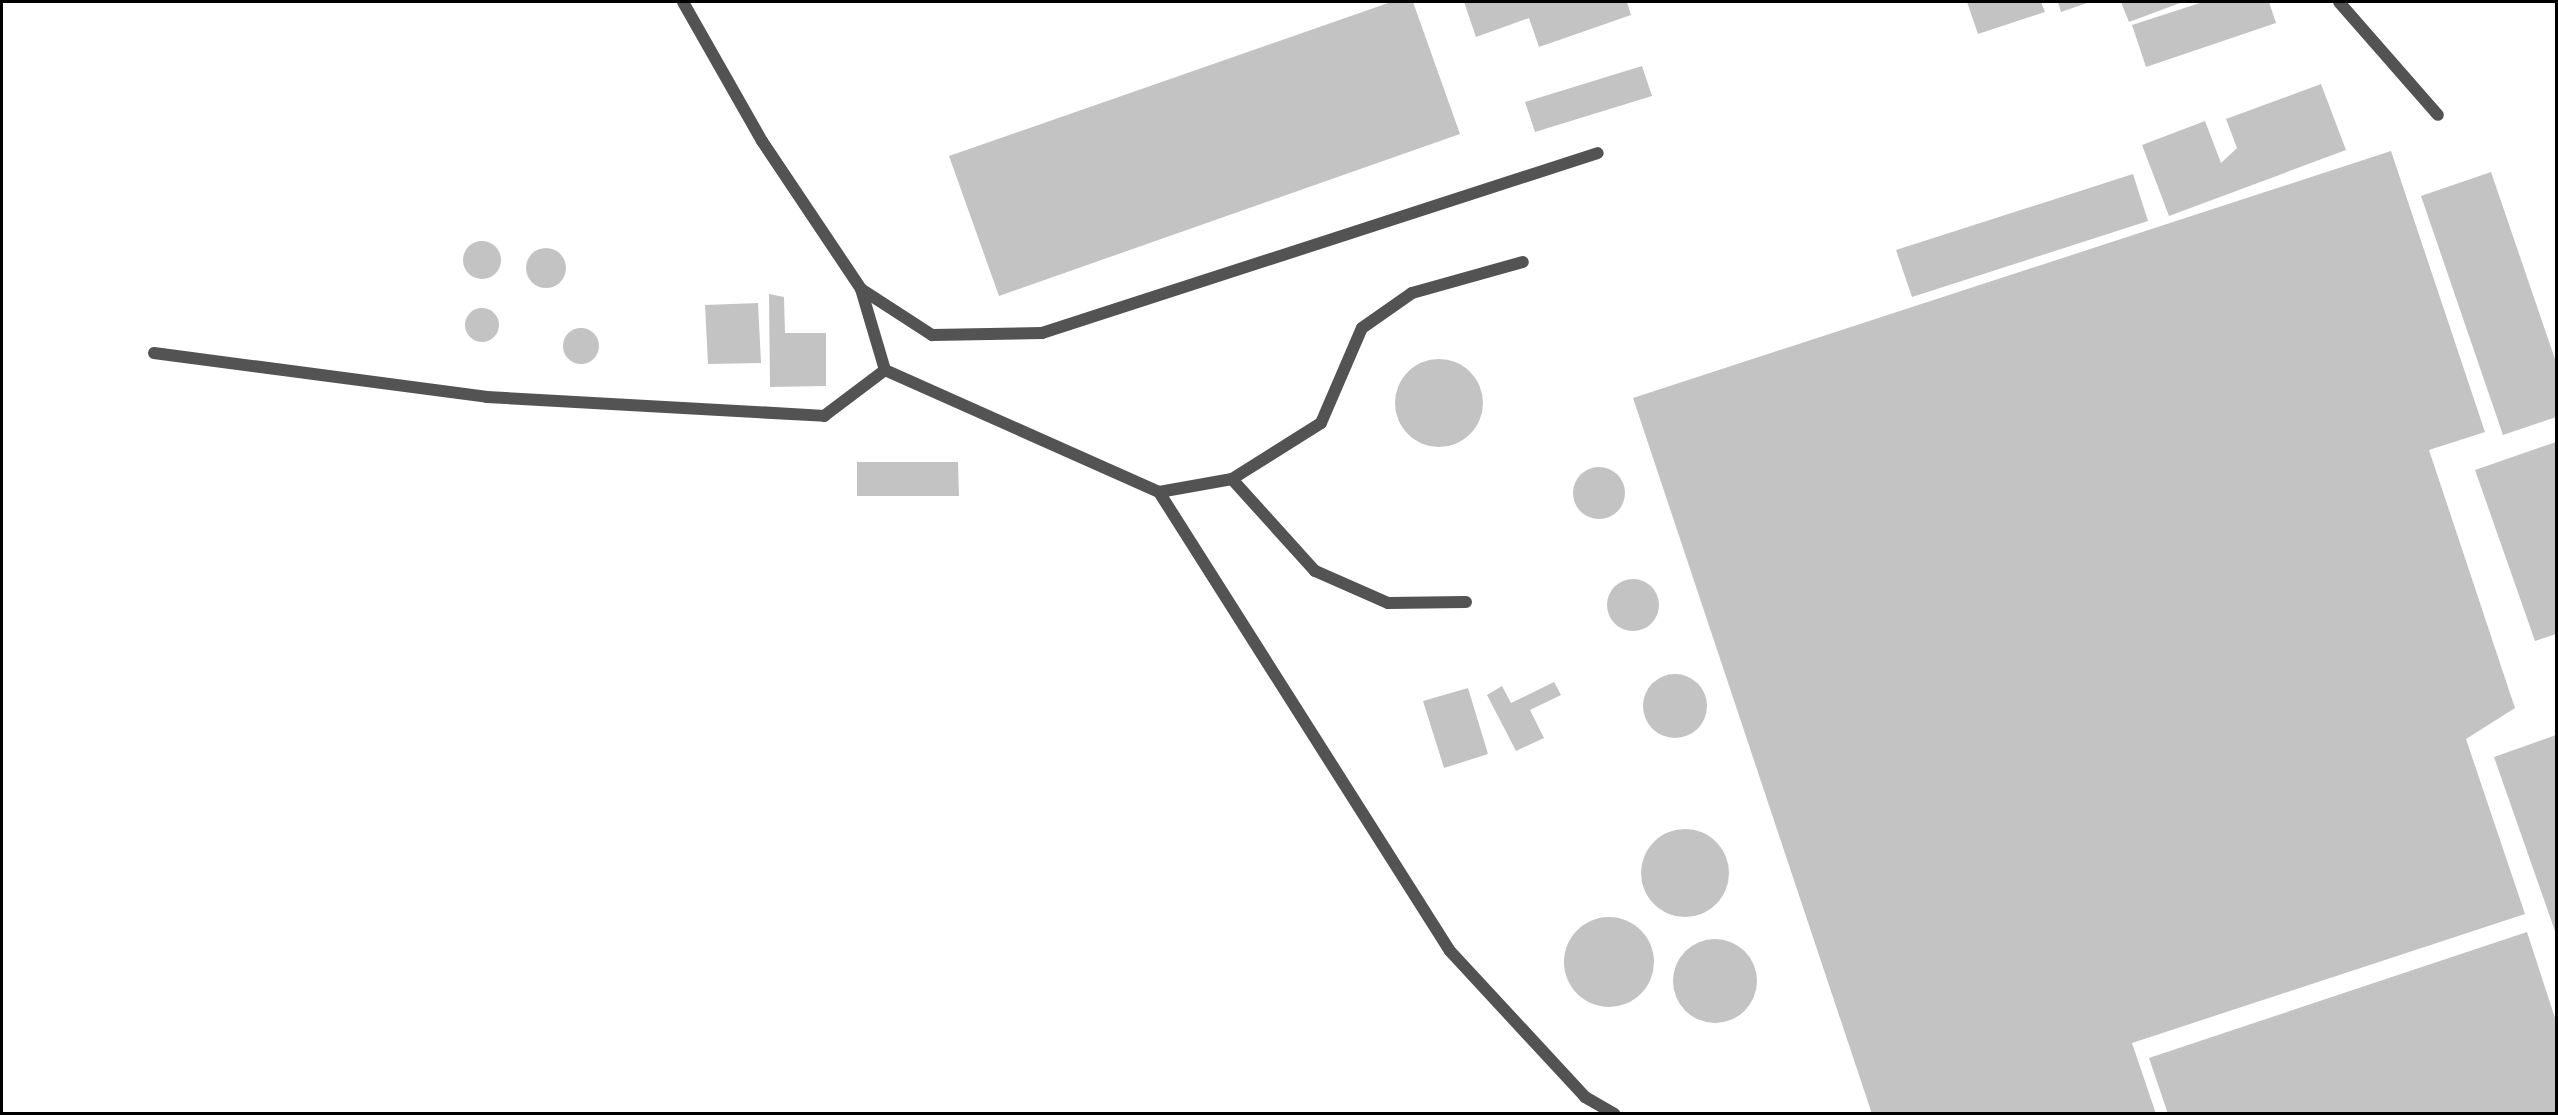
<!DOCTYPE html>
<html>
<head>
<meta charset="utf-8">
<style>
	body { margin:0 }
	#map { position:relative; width:2558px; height:1115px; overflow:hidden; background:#fff; font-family:Ubuntu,sans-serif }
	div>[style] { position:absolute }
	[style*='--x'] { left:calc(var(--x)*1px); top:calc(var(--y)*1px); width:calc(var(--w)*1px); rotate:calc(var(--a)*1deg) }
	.building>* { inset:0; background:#c3c3c3 }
	.round { border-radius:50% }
	.lane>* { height:12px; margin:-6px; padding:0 6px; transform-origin:6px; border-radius:6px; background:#535353 }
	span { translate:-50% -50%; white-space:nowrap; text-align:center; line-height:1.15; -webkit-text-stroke:4.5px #fff; paint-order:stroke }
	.frame { position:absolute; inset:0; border:3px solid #000; pointer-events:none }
</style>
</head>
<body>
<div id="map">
	<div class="building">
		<div style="clip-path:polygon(1391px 2px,1413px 2px,1460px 134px,999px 296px,949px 156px)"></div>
		<div style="clip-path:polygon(1464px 2px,1627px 2px,1631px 15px,1539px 47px,1529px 18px,1476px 37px)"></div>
		<div style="clip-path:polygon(1967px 2px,2041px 2px,2045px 12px,1978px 34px)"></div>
		<div style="clip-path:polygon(2058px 2px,2090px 2px,2061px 12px)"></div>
		<div style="clip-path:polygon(2121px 2px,2179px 2px,2180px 3px,2129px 22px)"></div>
		<div style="clip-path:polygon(2203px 2px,2269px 2px,2276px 23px,2146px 67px,2132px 25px)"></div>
		<div style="clip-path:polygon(1642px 66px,1652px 96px,1535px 132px,1525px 102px)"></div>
		<div style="clip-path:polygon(2321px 84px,2346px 150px,2169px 216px,2142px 145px,2205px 121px,2221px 163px,2237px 148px,2226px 119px)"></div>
		<div style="clip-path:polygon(2391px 151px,2485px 432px,2429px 450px,2515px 708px,2466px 739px,2525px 914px,2132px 1043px,2156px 1114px,1872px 1114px,1633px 398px)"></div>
		<div style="clip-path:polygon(2491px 172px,2556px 362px,2556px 417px,2503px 435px,2421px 196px)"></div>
		<div style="clip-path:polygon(2133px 174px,2148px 221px,1912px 297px,1896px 250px)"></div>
		<div class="round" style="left:463px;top:241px;width:38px;height:38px"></div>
		<div class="round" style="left:526px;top:248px;width:40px;height:40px"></div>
		<div style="clip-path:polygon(769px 294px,784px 297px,785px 333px,826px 333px,826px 386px,770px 387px)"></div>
		<div style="clip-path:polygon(758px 303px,761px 363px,708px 364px,705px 305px)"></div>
		<div class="round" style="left:465px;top:308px;width:34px;height:34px"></div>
		<div class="round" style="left:563px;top:328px;width:36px;height:36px"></div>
		<div class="round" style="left:1395px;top:359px;width:88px;height:88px"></div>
		<div style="clip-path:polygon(2556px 442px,2556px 634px,2535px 641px,2475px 470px)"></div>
		<div style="clip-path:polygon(857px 462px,958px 462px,959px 496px,857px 496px)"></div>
		<div class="round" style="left:1573px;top:467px;width:52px;height:52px"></div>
		<div class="round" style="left:1607px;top:579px;width:52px;height:52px"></div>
		<div class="round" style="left:1643px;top:674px;width:64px;height:64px"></div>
		<div style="clip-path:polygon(1554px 682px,1561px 695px,1530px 710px,1544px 738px,1516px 751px,1487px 695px,1502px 686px,1511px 703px)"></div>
		<div style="clip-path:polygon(1468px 688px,1488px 754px,1444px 768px,1423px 701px)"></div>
		<div style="clip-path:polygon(2556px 735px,2556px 934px,2494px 757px)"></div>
		<div class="round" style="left:1641px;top:829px;width:88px;height:88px"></div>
		<div class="round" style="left:1564px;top:917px;width:90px;height:90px"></div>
		<div style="clip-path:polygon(2527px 932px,2556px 1021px,2556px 1114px,2168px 1114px,2149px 1058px)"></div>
		<div class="round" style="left:1673px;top:939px;width:84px;height:84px"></div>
	</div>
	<div class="lane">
		<div style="--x:683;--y:2;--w:160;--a:60.4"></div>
		<div style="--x:762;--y:141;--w:178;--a:56.2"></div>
		<div style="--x:2339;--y:2;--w:150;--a:48.8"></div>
		<div style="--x:154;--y:353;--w:336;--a:7.5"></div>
		<div style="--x:487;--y:397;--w:338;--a:3.2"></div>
		<div style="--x:824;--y:416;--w:76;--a:-37"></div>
		<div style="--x:1232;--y:479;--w:105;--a:-32.2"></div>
		<div style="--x:1321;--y:423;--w:103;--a:-66.7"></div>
		<div style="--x:1362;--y:328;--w:61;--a:-35"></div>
		<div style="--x:1412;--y:293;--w:115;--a:-15.6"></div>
		<div style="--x:1159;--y:492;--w:300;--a:-156"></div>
		<div style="--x:885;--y:370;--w:84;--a:-106.5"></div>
		<div style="--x:861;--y:289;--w:85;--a:32.9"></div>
		<div style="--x:932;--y:335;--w:110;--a:-1"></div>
		<div style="--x:1042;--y:333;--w:584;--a:-17.94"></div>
		<div style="--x:1466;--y:602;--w:78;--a:179.3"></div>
		<div style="--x:1388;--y:603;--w:80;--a:-156.3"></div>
		<div style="--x:1315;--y:571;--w:124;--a:-132.1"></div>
		<div style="--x:1232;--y:479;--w:74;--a:169.9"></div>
		<div style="--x:1159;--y:492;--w:543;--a:57.63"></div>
		<div style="--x:1450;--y:951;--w:199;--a:47.2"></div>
		<div style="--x:1585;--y:1097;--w:34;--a:30"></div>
	</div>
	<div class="frame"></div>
</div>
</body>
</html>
